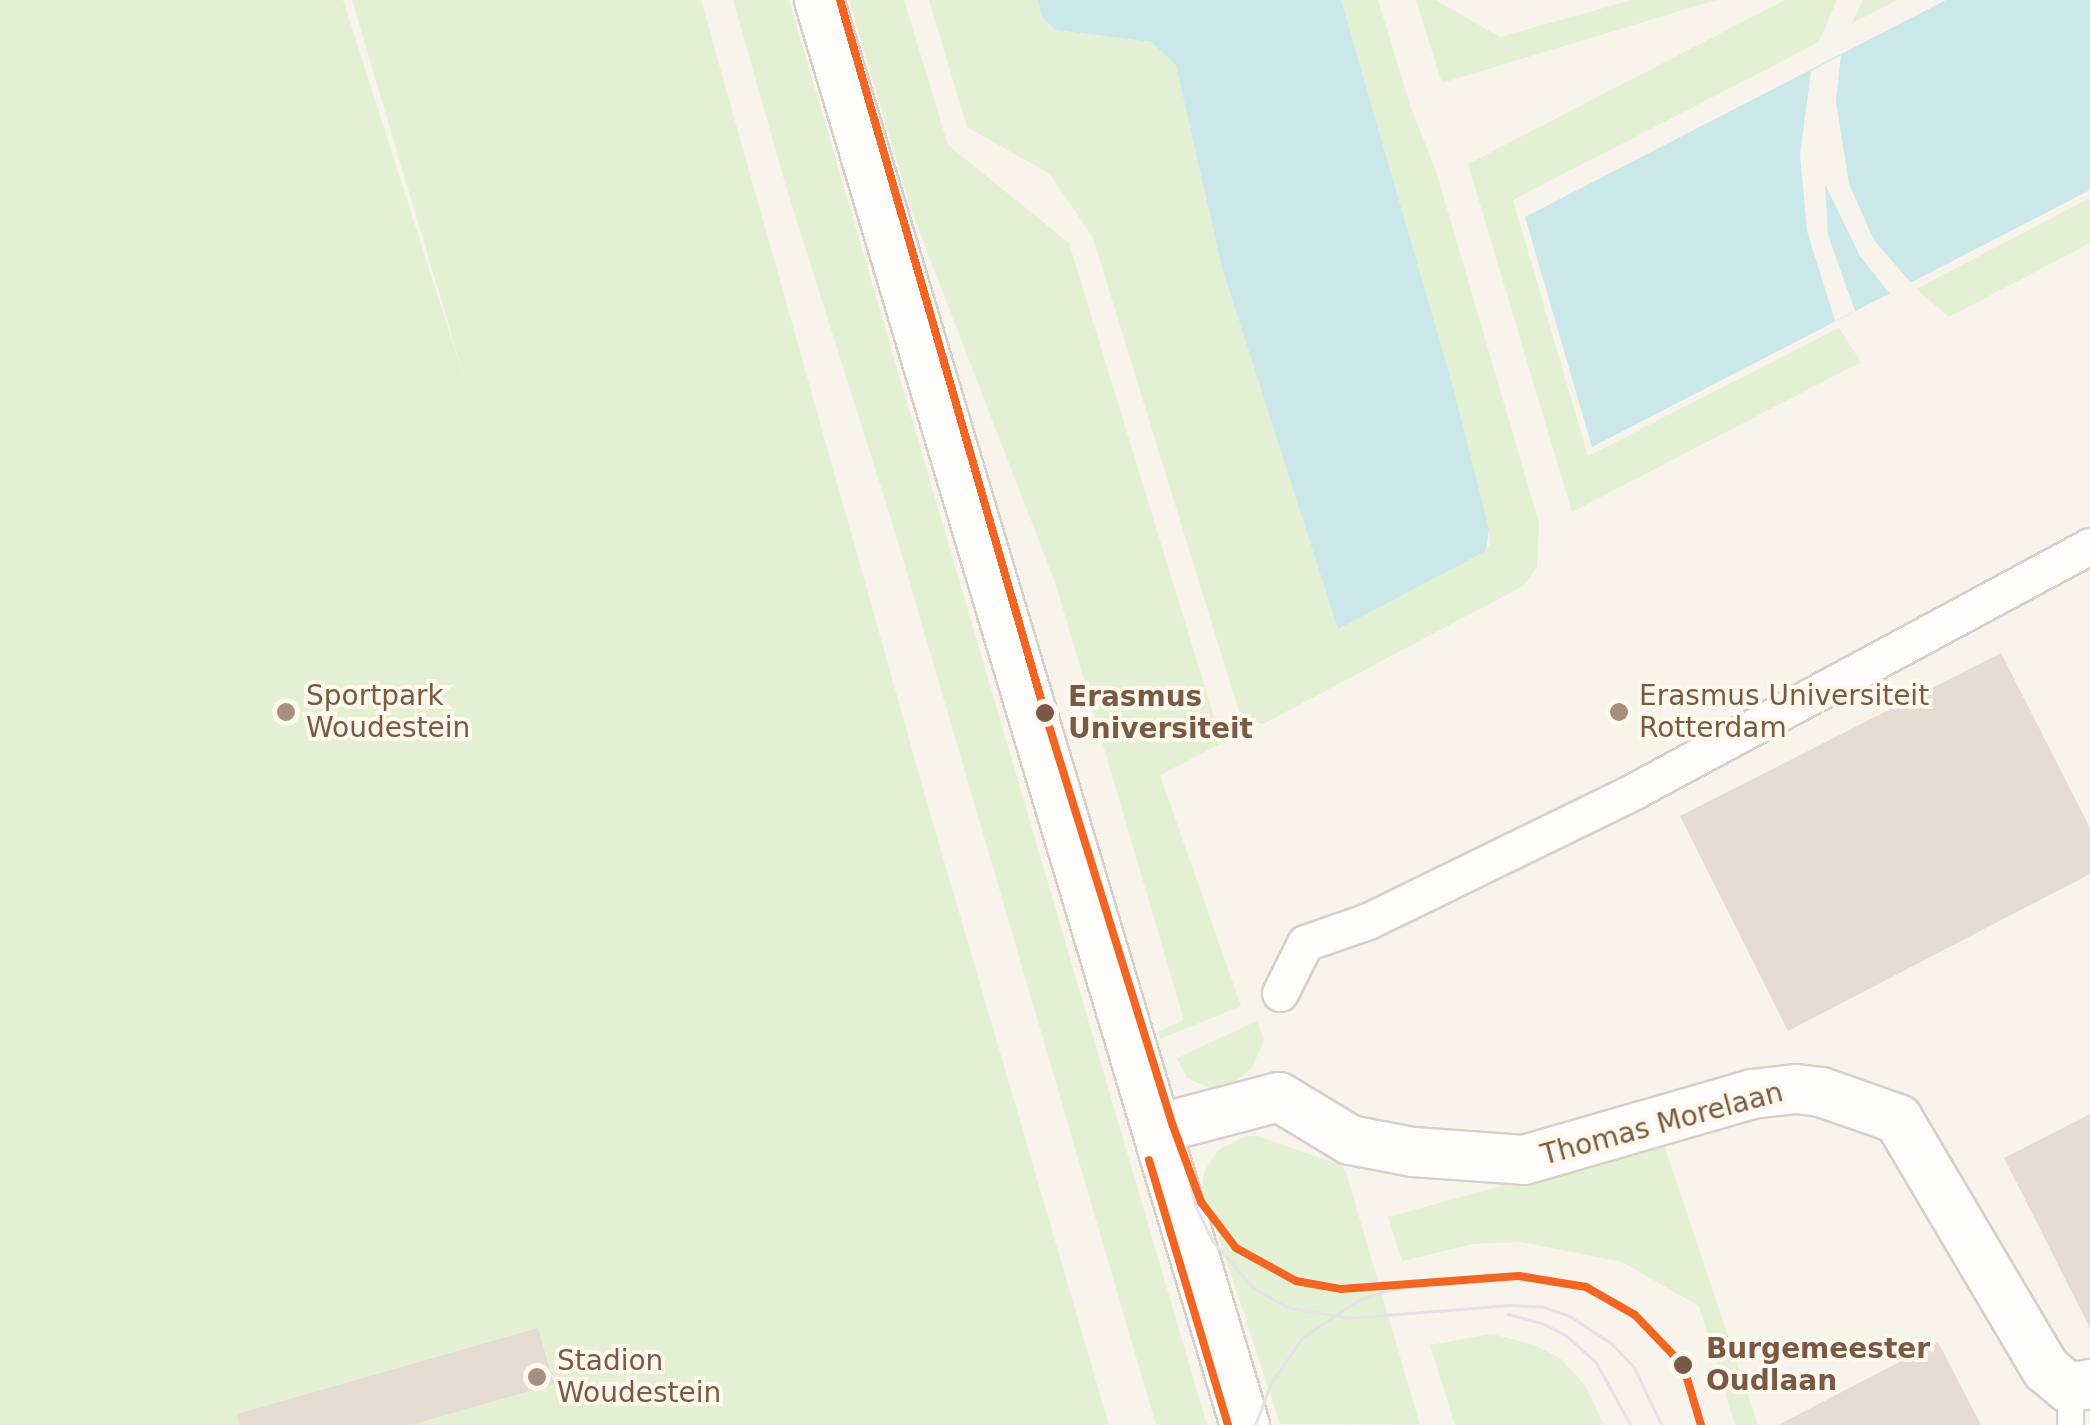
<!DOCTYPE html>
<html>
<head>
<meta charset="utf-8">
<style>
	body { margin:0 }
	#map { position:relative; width:2090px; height:1425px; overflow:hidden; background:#f8f3eb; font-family:"DejaVu Sans",sans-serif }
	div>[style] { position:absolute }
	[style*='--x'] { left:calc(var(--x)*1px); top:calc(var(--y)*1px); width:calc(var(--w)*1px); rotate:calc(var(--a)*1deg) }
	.green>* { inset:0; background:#e4f0d4 }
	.water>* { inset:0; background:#cae7ea }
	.pier>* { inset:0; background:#f8f3eb }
	.building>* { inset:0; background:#e5dbd2 }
	.roads { filter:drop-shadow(2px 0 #d7d0c9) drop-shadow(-2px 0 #d7d0c9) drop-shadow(0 2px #d7d0c9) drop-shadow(0 -2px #d7d0c9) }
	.service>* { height:25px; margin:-12.5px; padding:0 12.5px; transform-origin:12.5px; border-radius:12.5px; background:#fefdfc }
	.pedestrian>* { height:35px; margin:-17.5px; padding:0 17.5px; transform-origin:17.5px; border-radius:17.5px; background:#fefdfc }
	.minor>* { height:48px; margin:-24px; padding:0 24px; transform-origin:24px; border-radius:24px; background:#fefdfc }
	.tram>* { height:2.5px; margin:-1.25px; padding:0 1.25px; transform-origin:1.25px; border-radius:1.25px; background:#e5e2e5 }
	.tram-1>* { height:8px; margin:-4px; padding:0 4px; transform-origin:4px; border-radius:4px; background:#f26522 }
	.dots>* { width:28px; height:28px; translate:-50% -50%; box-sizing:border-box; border:5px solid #fff8ed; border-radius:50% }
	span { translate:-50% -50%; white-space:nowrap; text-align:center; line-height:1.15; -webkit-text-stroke:8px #fff8ed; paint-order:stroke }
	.poi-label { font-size:28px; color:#7a5a47 }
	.left { translate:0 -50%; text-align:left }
	.stop-label { font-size:28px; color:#7a5a47; font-weight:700 }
	.street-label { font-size:28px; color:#7a5a47 }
</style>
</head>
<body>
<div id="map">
	<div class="green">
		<div style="clip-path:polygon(0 0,343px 0,466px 384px,352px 0,701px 0,928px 806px,1109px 1425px,0 1425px)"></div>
		<div style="clip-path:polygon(733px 0,789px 0,1207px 1425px,1156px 1425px,892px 522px,787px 190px)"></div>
		<div style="clip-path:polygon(849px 0,904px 0,948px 145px,1069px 243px,1222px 743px,1160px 775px,1241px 1006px,1160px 1039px,1158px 1032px,1184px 1020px,1056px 585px,913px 215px)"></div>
		<div style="clip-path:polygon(929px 0,1038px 0,1042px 18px,1056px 30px,1151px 42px,1176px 64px,1222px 268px,1338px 628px,1486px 551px,1491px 542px,1452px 383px,1341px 0,1378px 0,1411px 108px,1436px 171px,1539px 523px,1537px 567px,1523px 586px,1263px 724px,1241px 718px,1093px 238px,1050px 174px,967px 127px)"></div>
		<div style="clip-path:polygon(1416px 0,1436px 0,1500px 37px,1632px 0,1716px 0,1442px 83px)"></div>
		<div style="clip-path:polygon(1785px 0,1837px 0,1819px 42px,1513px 200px,1588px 456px,1839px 328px,1861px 362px,1572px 512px,1468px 164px)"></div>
		<div style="clip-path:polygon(1863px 0,1897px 0,1851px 24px)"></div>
		<div style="clip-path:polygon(2090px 198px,2090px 243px,1949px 317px,1916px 289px)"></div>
		<div style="clip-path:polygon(1257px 1021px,1264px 1040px,1252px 1068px,1233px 1083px,1212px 1089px,1187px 1078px,1177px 1058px)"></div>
		<div style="clip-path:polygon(1246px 1136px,1258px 1136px,1340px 1165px,1346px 1172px,1420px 1425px,1280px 1424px,1202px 1186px,1204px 1172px,1218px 1150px)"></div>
		<div style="clip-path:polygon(1663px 1142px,1758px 1425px,1735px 1425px,1699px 1306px,1622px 1262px,1521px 1242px,1473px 1244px,1402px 1261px,1388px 1217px)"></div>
		<div style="clip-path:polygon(1492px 1334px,1535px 1345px,1561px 1359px,1585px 1385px,1604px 1425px,1455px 1425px,1430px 1345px)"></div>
	</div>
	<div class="water">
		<div style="clip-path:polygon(1038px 0,1341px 0,1452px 383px,1489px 529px,1486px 551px,1338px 629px,1222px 268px,1176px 65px,1151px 42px,1056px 30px,1042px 18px)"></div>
		<div style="clip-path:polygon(1946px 0,2090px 0,2090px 190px,1592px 447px,1525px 217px)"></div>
	</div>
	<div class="pier">
		<div style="clip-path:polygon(1841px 55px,1836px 101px,1849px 184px,1874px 240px,1911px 283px,1890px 294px,1860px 256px,1825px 184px,1828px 235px,1855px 311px,1835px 321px,1807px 231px,1800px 155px,1811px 71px)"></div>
	</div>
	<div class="building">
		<div style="clip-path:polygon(2001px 653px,2090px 828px,2090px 874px,1788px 1031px,1680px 816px)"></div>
		<div style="clip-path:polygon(2090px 1114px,2090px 1328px,2004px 1158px)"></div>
		<div style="clip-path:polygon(538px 1328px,554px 1384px,411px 1425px,239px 1425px,237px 1414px)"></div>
		<div style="clip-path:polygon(1938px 1342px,1981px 1425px,1778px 1425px)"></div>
	</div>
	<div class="roads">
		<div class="service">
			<div style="--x:2069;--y:1388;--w:37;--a:88"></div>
		</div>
		<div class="pedestrian">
			<div style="--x:1280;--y:993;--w:56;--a:-63.4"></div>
			<div style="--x:1305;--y:943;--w:67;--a:-19.2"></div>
			<div style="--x:1368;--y:921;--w:298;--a:-26"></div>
			<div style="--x:1636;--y:790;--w:515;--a:-28.26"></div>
		</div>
		<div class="minor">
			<div style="--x:819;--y:0;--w:1487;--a:73.36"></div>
			<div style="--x:1157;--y:1129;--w:126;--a:-14.7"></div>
			<div style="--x:1279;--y:1097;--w:83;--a:31.2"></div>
			<div style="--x:1350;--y:1140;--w:64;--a:10.8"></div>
			<div style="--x:1413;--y:1152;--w:111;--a:4.1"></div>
			<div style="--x:1524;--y:1160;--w:237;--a:-16.1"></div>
			<div style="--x:1752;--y:1094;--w:44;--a:-6.5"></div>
			<div style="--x:1796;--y:1089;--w:25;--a:7"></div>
			<div style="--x:1821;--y:1092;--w:82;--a:19.3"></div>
			<div style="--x:1898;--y:1119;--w:291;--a:59.4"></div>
			<div style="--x:2046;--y:1369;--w:30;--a:40"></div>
			<div style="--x:2069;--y:1388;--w:21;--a:-11"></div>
		</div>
	</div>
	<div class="tram">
		<div style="--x:1184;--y:1159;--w:49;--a:75.7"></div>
		<div style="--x:1196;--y:1206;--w:39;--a:64"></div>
		<div style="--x:1213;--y:1241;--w:62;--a:48.9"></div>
		<div style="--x:1254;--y:1288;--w:38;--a:30"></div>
		<div style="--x:1287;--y:1307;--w:62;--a:10.2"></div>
		<div style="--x:1348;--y:1318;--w:162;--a:-4.6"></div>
		<div style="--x:1509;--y:1305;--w:35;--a:3"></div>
		<div style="--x:1544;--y:1307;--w:28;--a:19"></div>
		<div style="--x:1570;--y:1316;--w:49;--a:33.4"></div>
		<div style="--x:1611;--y:1343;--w:33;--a:46"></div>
		<div style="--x:1634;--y:1367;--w:64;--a:64.2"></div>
		<div style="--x:1508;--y:1314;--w:35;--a:15"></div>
		<div style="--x:1542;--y:1323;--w:28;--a:27"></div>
		<div style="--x:1567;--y:1336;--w:39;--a:42"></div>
		<div style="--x:1596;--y:1362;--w:72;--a:60.9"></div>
		<div style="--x:1255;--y:1425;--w:45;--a:-69.1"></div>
		<div style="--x:1271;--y:1383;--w:56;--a:-55.2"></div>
		<div style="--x:1303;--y:1337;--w:65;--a:-33.7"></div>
		<div style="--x:1357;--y:1301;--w:30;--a:-20"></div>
		<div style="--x:1385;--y:1291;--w:51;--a:-9.1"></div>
	</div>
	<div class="tram-1">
		<div style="--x:840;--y:0;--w:742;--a:73.96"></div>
		<div style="--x:1045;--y:713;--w:432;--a:72.8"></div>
		<div style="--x:1173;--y:1126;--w:81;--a:69.8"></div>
		<div style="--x:1201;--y:1202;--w:58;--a:52.7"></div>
		<div style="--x:1236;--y:1248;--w:68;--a:28.8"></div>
		<div style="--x:1296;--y:1281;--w:46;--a:10.1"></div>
		<div style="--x:1341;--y:1289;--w:178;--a:-4.2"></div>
		<div style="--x:1519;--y:1276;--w:68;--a:9.3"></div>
		<div style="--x:1586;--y:1287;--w:56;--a:29.7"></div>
		<div style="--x:1635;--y:1315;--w:69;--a:46.2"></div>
		<div style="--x:1683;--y:1365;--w:63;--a:73.3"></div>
		<div style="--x:1149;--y:1160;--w:277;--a:73.4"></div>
	</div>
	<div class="dots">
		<div style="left:286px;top:712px;background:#a69080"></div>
		<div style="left:1619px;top:712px;background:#a69080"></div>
		<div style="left:1045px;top:713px;background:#7a5a47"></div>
		<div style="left:1683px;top:1365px;background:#7a5a47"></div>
		<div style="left:537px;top:1377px;background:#a69080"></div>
	</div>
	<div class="poi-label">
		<span class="left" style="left:306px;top:712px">Sportpark<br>Woudestein</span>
		<span class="left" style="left:1639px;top:712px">Erasmus Universiteit<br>Rotterdam</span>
		<span class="left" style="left:557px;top:1377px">Stadion<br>Woudestein</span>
	</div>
	<div class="stop-label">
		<span class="left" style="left:1068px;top:713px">Erasmus<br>Universiteit</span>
		<span class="left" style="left:1706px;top:1365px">Burgemeester<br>Oudlaan</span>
	</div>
	<div class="street-label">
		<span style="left:1662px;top:1124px;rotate:-15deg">Thomas Morelaan</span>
	</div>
</div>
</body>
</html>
